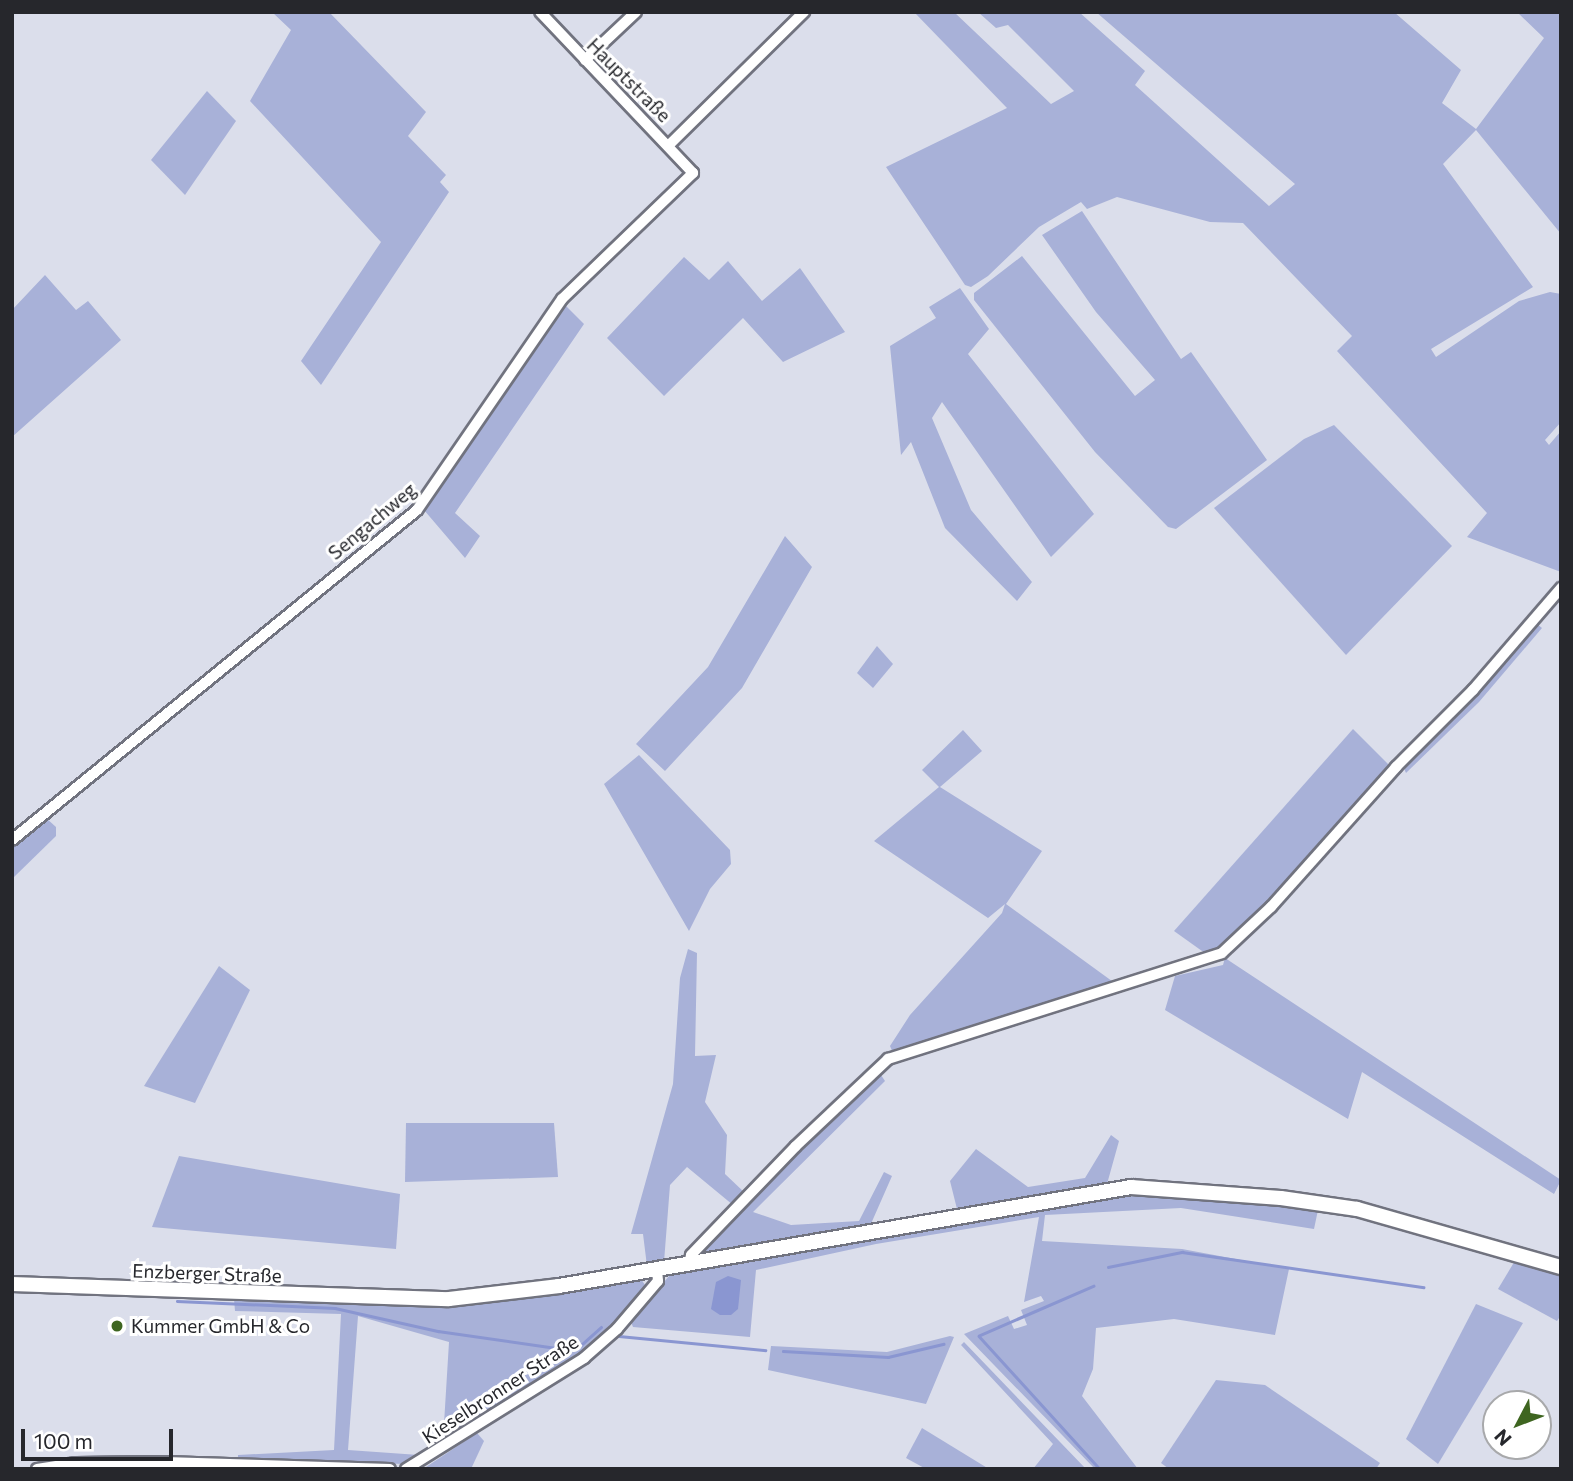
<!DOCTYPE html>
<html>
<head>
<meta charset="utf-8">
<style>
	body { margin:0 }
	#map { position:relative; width:1573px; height:1481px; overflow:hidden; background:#dbdeeb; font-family:Commissioner,sans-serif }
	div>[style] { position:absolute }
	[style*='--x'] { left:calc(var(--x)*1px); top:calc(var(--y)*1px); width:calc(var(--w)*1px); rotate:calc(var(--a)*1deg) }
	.green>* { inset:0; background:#a8b1d8 }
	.water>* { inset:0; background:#8a96d1 }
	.stream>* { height:2.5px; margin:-1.25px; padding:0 1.25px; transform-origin:1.25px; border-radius:1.25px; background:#8a96d1 }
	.roads { filter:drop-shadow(2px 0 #71737f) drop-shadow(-2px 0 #71737f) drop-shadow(0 2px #71737f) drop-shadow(0 -2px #71737f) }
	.street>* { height:10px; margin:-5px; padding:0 5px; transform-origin:5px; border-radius:5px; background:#fff }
	.secondary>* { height:14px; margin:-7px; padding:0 7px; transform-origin:7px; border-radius:7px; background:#fff }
	.dots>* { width:19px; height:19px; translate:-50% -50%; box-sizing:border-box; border:4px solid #fff; border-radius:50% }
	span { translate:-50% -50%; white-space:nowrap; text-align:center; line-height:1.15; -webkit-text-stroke:6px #fff; paint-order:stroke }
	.street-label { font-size:19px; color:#26272c }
	.poi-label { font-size:19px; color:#26272c }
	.left { translate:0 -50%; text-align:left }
	.frame { position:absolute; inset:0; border:14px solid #26272c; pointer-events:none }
	.north { position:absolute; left:1482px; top:1390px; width:70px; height:70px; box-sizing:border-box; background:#fff; border:2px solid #a8a9ab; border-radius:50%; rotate:228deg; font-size:19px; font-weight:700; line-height:28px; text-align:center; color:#26272c }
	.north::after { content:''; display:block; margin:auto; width:24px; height:32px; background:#3e6520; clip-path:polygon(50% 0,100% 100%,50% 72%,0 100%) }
	.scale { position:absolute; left:21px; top:1429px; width:152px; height:32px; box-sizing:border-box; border:4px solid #26272c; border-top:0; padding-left:9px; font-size:21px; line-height:24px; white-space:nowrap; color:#26272c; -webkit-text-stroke:5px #fff; paint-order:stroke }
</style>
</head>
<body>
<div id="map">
	<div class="green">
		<div style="clip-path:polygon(272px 12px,329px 12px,426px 112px,408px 136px,446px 175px,440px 182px,449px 192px,321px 385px,301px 361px,381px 242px,250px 101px,291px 30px)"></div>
		<div style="clip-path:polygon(914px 12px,954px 12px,1051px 104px,1074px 91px,1008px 25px,996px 28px,978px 12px,1079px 12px,1145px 71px,1135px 85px,1269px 206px,1295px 184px,1096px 12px,1394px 12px,1461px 70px,1442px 103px,1476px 129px,1544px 38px,1517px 12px,1561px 12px,1561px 234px,1476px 130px,1443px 164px,1533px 287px,1431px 349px,1436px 357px,1519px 301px,1550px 292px,1561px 294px,1561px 422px,1545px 440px,1549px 445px,1561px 431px,1561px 572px,1467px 537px,1487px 513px,1337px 351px,1352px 336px,1243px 223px,1210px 222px,1117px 197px,1087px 209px,1081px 202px,1039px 227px,988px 276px,971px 287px,965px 285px,886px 167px,1007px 108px)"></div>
		<div style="clip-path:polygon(207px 91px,236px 121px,185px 195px,151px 160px)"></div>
		<div style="clip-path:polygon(1082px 211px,1181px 359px,1191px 352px,1267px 460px,1176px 529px,1168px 527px,1095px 452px,974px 300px,974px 293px,1022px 256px,1135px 396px,1155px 380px,1096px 312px,1042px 235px)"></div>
		<div style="clip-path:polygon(684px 257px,709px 280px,728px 261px,762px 301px,800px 268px,845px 332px,783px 362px,743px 318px,664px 396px,607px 338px)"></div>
		<div style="clip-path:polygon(45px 275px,76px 310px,88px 301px,121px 340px,12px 437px,12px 310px)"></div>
		<div style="clip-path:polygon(960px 288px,989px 329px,968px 354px,1094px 514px,1051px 557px,942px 402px,932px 418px,971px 510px,1032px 582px,1017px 601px,945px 528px,911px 442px,901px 455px,890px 346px,936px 318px,929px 307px)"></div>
		<div style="clip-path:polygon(564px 304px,584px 324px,455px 513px,480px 536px,465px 558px,424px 510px)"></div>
		<div style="clip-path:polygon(1334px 425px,1452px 546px,1346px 655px,1214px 508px,1304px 439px)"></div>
		<div style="clip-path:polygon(785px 536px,812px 567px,742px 688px,665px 771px,636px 744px,708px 667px)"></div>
		<div style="clip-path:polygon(1537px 624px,1542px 628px,1479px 702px,1406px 773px,1403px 766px)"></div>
		<div style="clip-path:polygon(877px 646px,893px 664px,873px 688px,857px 673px)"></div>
		<div style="clip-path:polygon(1353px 729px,1389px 765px,1388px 772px,1268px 902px,1209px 956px,1174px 931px)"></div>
		<div style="clip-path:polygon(963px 730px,982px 751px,940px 787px,1042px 851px,1006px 904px,1116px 984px,893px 1053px,890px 1046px,910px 1015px,1002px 913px,1005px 904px,988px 918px,874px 841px,939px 787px,922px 770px)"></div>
		<div style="clip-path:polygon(639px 755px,730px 850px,731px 864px,710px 889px,689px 931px,604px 784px)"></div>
		<div style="clip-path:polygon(46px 818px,56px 827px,56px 836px,12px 879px,12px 843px)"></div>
		<div style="clip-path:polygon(688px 949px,697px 953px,695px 1056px,716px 1055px,705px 1102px,727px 1135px,725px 1174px,745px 1193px,733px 1205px,687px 1167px,670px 1185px,664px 1262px,647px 1266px,643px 1234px,631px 1234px,673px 1084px,680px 978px)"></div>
		<div style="clip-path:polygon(1225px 958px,1561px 1180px,1554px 1194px,1362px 1072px,1348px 1119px,1165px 1010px,1175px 976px,1223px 965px)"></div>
		<div style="clip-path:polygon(219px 966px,250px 990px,195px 1103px,144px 1086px)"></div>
		<div style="clip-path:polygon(879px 1072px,885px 1081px,753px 1212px,791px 1225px,859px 1221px,884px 1172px,892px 1176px,870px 1226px,696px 1258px,695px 1253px)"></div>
		<div style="clip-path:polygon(406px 1123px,554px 1123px,558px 1177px,405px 1182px)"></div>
		<div style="clip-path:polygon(1111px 1135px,1119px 1141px,1107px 1184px,957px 1209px,950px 1181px,976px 1149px,1028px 1187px,1085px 1178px)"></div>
		<div style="clip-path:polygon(179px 1156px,400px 1194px,396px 1249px,152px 1227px)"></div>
		<div style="clip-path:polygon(1171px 1195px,1318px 1210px,1314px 1229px,1181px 1208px,1045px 1215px,1042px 1241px,1182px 1249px,1289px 1269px,1275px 1335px,1174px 1319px,1096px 1328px,1093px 1369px,1082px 1396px,1138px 1469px,1095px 1469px,964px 1334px,1008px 1316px,1014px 1329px,1027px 1325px,1021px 1310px,1044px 1301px,1041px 1296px,1024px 1302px,1039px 1217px,876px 1244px,756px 1270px,750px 1337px,633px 1327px,631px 1322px,669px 1276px,1105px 1197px)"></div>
		<div style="clip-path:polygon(1516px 1259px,1561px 1272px,1561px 1315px,1557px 1321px,1498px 1289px)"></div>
		<div style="clip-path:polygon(641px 1279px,647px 1288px,593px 1344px,443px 1440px,449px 1342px,358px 1316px,348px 1450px,419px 1455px,405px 1464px,238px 1459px,238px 1455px,334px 1450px,341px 1314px,235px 1311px,234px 1299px,383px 1303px)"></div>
		<div style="clip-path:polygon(1476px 1304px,1523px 1323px,1438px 1464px,1406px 1439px)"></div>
		<div style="clip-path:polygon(950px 1336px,954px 1337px,926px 1404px,768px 1370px,771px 1346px,887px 1352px)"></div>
		<div style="clip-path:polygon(964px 1342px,1086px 1469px,1033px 1469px,1053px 1444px,961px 1345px)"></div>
		<div style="clip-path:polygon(1216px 1380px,1265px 1385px,1380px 1463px,1376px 1469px,1169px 1469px,1161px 1463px)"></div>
		<div style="clip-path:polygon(922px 1428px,989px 1469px,926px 1469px,906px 1458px)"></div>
		<div style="clip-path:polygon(477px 1433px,484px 1441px,471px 1469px,423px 1469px)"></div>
	</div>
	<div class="water">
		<div style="clip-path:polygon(728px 1276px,741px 1280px,738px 1309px,731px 1315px,720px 1315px,711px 1309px,716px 1282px)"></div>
	</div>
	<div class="stream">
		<div style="--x:1108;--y:1267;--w:76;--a:-11.5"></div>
		<div style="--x:1182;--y:1252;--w:244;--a:8.3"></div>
		<div style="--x:1094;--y:1286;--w:125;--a:156.5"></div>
		<div style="--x:979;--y:1336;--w:180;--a:47.7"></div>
		<div style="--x:177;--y:1301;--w:158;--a:2.5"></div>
		<div style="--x:335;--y:1308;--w:106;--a:12.6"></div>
		<div style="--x:438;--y:1331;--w:119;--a:8.2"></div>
		<div style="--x:556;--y:1348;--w:24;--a:-5"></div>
		<div style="--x:580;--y:1346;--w:28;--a:-42"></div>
		<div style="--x:619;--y:1336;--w:147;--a:5.5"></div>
		<div style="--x:783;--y:1351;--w:105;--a:3.3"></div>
		<div style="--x:888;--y:1357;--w:57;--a:-13.3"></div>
	</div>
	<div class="roads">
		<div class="street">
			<div style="--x:585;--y:60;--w:70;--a:-43.3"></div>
			<div style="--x:669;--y:145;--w:190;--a:-44.6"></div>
			<div style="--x:12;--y:840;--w:522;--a:-39.17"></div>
			<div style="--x:417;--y:510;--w:256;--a:-55.5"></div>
			<div style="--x:562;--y:299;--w:182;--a:-43.9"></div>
			<div style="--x:693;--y:173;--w:222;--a:-133.5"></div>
			<div style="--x:689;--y:1264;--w:9;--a:-77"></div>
			<div style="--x:691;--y:1255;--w:151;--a:-46.1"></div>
			<div style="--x:796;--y:1146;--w:127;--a:-43.4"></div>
			<div style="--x:888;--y:1059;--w:350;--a:-17.6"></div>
			<div style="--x:1222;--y:953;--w:67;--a:-43.2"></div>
			<div style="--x:1271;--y:907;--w:188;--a:-48.2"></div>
			<div style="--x:1396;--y:767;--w:109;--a:-45"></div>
			<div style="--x:1473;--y:690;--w:135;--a:-49.2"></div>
			<div style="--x:37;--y:1469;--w:39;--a:-9"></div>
			<div style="--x:76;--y:1463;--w:89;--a:-0.6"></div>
			<div style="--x:165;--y:1462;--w:225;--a:1.8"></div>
			<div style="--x:406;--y:1469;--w:210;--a:-31.9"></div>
			<div style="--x:584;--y:1358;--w:44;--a:-41.3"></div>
			<div style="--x:617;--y:1329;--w:63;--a:-49.5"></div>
			<div style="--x:658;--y:1281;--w:11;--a:-95"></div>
		</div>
		<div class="secondary">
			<div style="--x:12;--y:1284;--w:437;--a:2"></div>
			<div style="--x:449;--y:1299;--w:111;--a:-6.7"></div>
			<div style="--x:559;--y:1286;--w:581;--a:-9.82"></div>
			<div style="--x:1131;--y:1187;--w:150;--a:4.2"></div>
			<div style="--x:1281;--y:1198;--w:77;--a:8.2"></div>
			<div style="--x:1357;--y:1209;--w:212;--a:15.9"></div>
		</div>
	</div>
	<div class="dots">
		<div style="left:117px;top:1326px;background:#3e6520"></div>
	</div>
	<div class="street-label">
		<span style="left:629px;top:80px;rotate:45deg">Hauptstraße</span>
		<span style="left:372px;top:521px;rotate:-40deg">Sengachweg</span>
		<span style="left:207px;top:1273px;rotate:2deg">Enzberger Straße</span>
		<span style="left:500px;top:1389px;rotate:-33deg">Kieselbronner Straße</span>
	</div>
	<div class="poi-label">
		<span class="left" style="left:131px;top:1326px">Kummer GmbH &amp; Co</span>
	</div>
	<div class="frame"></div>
	<div class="north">N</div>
	<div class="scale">100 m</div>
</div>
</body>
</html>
